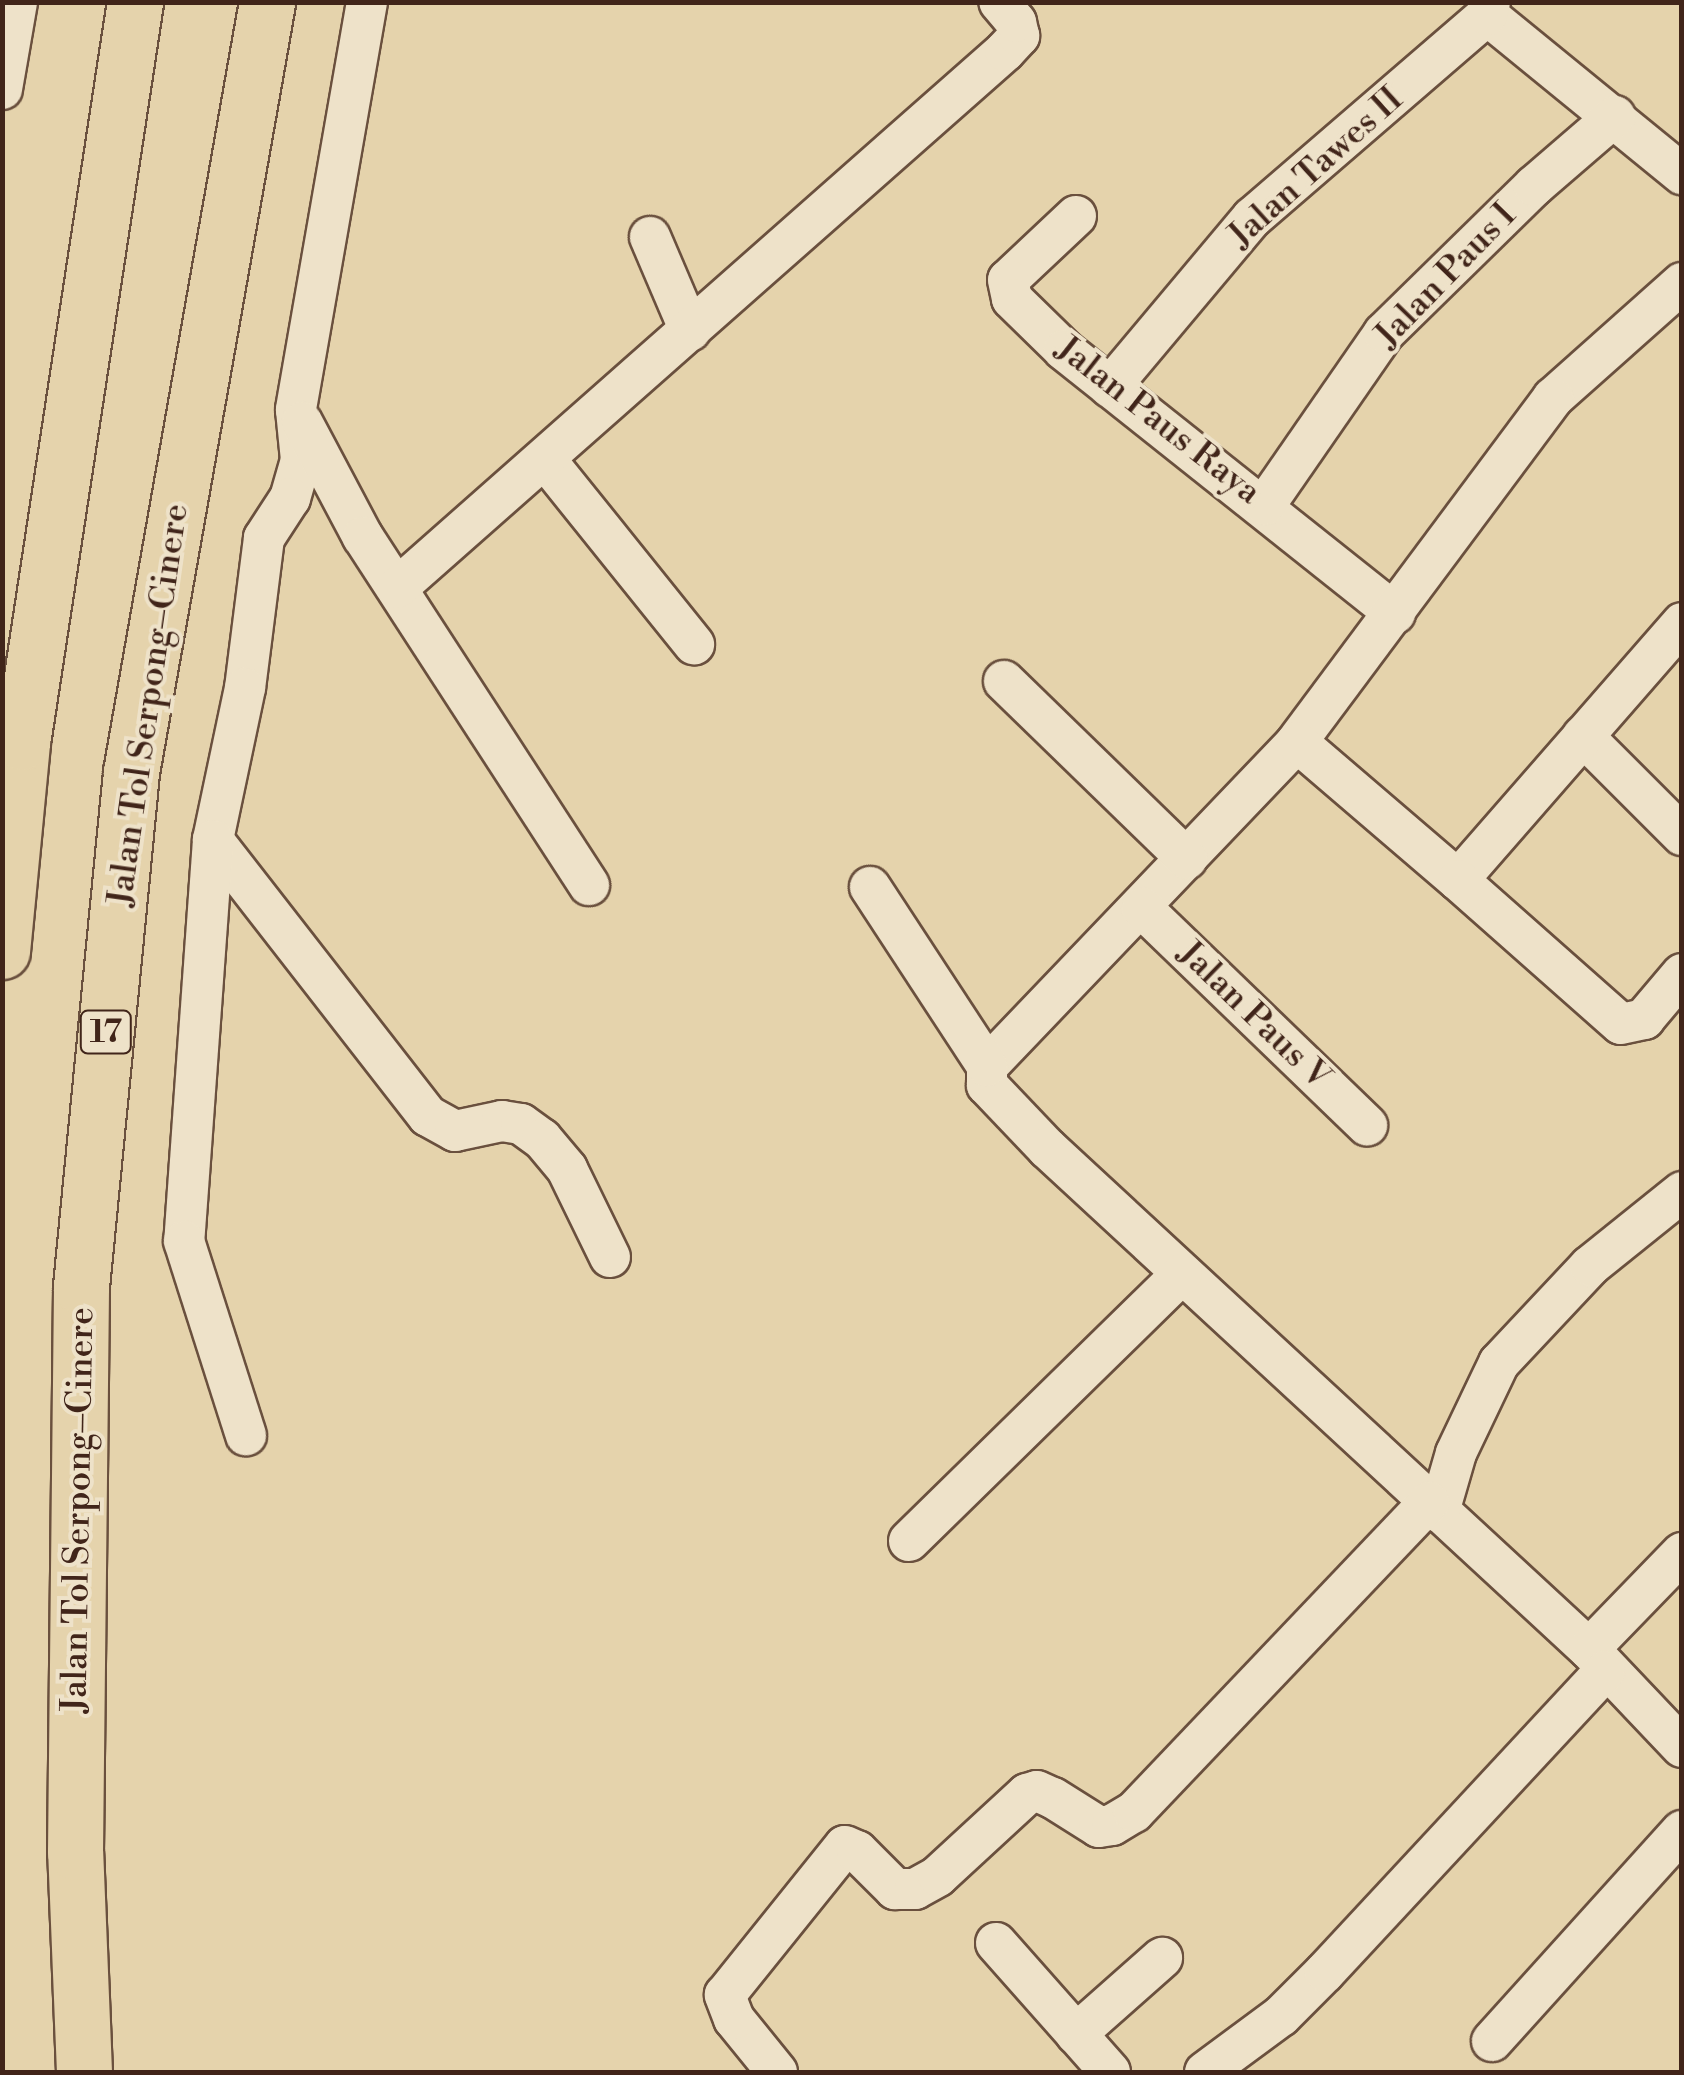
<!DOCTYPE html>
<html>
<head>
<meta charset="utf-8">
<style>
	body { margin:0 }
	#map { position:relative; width:1684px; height:2075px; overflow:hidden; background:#e5d3ac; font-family:"Libre Bodoni",serif }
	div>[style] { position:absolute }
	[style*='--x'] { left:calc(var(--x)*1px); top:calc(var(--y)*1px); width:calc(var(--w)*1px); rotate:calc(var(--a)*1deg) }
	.roads { filter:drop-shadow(2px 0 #6a503e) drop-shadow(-2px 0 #6a503e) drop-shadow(0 2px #6a503e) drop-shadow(0 -2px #6a503e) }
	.street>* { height:40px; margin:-20px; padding:0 20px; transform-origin:20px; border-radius:20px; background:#eee2c9 }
	.highway>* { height:55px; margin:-27.5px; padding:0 27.5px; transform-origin:27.5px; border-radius:27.5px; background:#e5d3ac }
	span { translate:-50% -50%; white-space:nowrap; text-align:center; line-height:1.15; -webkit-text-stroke:8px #eee2c9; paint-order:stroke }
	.shield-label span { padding:2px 8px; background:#eee2c9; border:2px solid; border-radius:8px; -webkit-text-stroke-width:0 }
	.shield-label { font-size:32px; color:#41251a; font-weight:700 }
	.street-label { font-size:35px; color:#41251a }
	.frame { position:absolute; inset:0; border:5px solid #41251a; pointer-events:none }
</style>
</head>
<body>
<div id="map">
	<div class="roads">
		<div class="street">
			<div style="--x:367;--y:2;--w:414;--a:99.9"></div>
			<div style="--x:296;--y:410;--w:50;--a:84.3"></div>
			<div style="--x:301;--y:460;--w:40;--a:106"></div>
			<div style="--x:290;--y:498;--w:48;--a:123"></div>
			<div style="--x:264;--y:538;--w:151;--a:97.2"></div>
			<div style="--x:245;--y:688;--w:155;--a:101.9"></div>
			<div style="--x:213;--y:840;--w:350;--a:52.1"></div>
			<div style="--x:428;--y:1116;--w:31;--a:29"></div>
			<div style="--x:455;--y:1131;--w:48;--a:-12"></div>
			<div style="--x:502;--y:1121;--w:19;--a:9"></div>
			<div style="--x:521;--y:1124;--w:26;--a:36"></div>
			<div style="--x:542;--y:1139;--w:39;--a:50"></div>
			<div style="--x:567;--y:1169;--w:98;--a:64"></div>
			<div style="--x:1487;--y:15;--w:252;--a:39.2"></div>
			<div style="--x:2;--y:89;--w:88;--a:-80.2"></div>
			<div style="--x:1076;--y:216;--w:93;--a:136.7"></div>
			<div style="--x:1008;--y:280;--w:19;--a:78"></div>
			<div style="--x:1012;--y:299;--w:73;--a:44.4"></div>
			<div style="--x:1064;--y:350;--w:423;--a:38.5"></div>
			<div style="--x:650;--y:237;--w:102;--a:66.9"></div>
			<div style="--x:1682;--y:283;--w:173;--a:138.3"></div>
			<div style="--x:1553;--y:398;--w:429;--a:126.7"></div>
			<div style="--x:1297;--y:742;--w:448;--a:133.7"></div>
			<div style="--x:987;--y:1066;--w:19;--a:90"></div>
			<div style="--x:987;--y:1085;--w:87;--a:46.4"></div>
			<div style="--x:1047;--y:1148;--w:738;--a:42.75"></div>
			<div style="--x:1589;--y:1649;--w:135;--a:46.5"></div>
			<div style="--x:1110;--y:387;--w:221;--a:-50"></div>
			<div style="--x:1252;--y:218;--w:311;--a:-40.8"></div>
			<div style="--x:1487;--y:15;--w:13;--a:-77"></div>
			<div style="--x:302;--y:422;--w:130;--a:62.1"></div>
			<div style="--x:363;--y:537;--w:415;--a:57"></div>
			<div style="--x:545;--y:459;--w:238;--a:51.2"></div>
			<div style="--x:1265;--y:505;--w:209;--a:-55.3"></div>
			<div style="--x:1384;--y:333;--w:210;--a:-44.4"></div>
			<div style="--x:1534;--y:186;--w:107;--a:-40.8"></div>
			<div style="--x:397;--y:588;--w:811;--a:-41.45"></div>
			<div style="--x:1005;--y:51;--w:21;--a:-47"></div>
			<div style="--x:1019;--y:36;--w:14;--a:-102"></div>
			<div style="--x:1016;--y:22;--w:26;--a:-130"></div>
			<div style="--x:1004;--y:681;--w:255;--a:44.2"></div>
			<div style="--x:1583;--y:736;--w:140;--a:45"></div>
			<div style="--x:1297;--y:742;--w:212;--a:40.6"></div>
			<div style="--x:1458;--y:880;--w:341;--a:-48.9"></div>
			<div style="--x:213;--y:840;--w:402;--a:94.1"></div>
			<div style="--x:184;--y:1241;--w:204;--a:72.3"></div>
			<div style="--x:1458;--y:880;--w:217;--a:41.5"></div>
			<div style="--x:1621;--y:1024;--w:24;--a:-12"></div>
			<div style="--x:1644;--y:1019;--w:59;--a:-49.8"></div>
			<div style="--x:870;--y:887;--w:214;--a:56.8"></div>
			<div style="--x:1142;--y:908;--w:313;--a:44"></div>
			<div style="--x:1439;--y:1512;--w:61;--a:-73.9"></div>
			<div style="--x:1456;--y:1453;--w:100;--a:-64.5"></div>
			<div style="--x:1499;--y:1363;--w:133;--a:-46.8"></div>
			<div style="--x:1590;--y:1266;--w:118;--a:-38.8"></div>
			<div style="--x:909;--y:1541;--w:382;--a:-44.4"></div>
			<div style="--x:1589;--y:1649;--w:134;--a:-45.9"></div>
			<div style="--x:996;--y:1943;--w:172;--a:48.5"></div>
			<div style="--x:1076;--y:2034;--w:115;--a:-41.5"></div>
			<div style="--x:1492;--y:2041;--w:283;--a:-47.9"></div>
			<div style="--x:777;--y:2072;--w:68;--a:-129.1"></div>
			<div style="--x:734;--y:2019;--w:26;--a:-111"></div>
			<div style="--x:725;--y:1995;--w:191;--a:-51.2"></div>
			<div style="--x:845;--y:1846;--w:13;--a:23"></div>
			<div style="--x:857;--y:1851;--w:54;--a:45"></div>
			<div style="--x:895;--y:1889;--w:20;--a:0"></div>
			<div style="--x:915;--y:1889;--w:26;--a:-29"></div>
			<div style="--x:938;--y:1876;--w:121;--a:-42.7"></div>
			<div style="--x:1027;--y:1794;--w:10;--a:-17"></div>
			<div style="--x:1037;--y:1791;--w:17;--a:24"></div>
			<div style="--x:1053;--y:1798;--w:54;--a:32.2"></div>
			<div style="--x:1099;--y:1827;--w:13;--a:-9"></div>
			<div style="--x:1112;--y:1825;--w:26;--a:-31"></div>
			<div style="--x:1134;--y:1812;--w:428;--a:-46.4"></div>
			<div style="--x:1205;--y:2072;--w:94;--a:-36.4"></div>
			<div style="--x:1281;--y:2016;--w:62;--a:-45"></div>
			<div style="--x:1325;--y:1972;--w:411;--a:-47.1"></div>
		</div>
		<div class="highway">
			<div style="--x:2;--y:951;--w:210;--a:-84.5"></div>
			<div style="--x:22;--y:742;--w:749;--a:-81.32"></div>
			<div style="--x:84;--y:2072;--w:220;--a:-92.3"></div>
			<div style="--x:75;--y:1852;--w:566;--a:-89.39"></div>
			<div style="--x:81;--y:1286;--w:516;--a:-84.44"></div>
			<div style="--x:131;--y:772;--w:782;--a:-79.98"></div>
		</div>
	</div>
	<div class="shield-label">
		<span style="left:106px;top:1032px">17</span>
	</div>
	<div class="street-label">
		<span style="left:1316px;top:168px;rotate:-42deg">Jalan Tawes II</span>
		<span style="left:1446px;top:276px;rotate:-46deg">Jalan Paus I</span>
		<span style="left:1158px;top:421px;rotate:38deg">Jalan Paus Raya</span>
		<span style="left:149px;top:705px;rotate:-82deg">Jalan Tol Serpong–Cinere</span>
		<span style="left:1254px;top:1016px;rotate:44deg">Jalan Paus V</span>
		<span style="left:79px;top:1510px;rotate:-89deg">Jalan Tol Serpong–Cinere</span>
	</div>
	<div class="frame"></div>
</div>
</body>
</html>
